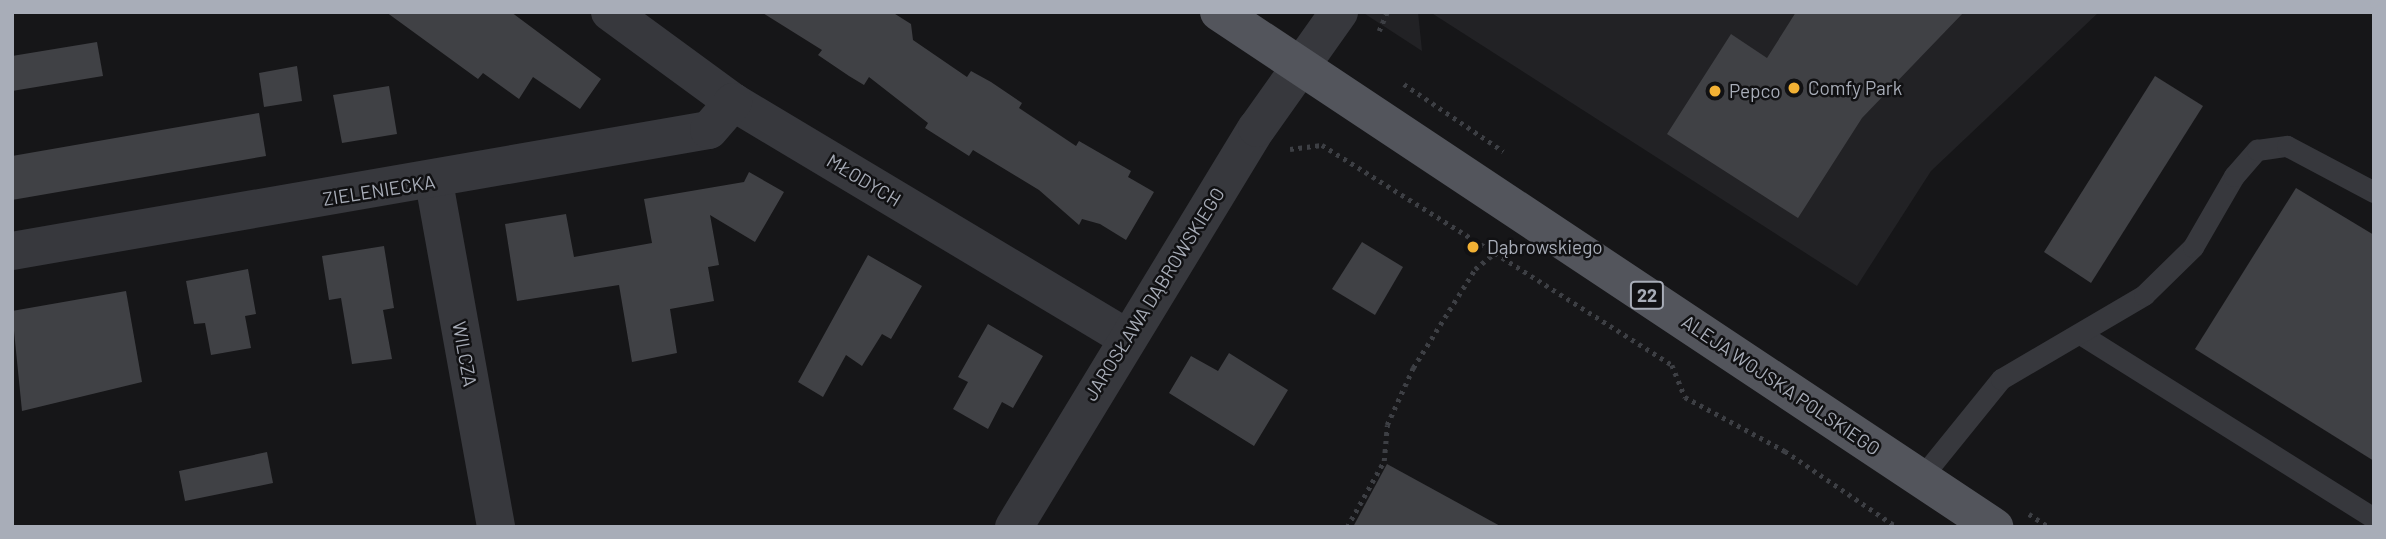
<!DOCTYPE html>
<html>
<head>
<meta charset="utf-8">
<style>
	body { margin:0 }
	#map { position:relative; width:2386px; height:539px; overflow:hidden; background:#161618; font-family:Barlow,sans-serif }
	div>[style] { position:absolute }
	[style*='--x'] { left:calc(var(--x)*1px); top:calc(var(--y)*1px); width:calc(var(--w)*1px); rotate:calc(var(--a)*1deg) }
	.built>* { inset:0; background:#222225 }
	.building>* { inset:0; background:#404145 }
	.path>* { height:4.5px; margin-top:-2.25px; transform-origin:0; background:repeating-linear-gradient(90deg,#3d3f44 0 3.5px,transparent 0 8.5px) }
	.service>* { height:21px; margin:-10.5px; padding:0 10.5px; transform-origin:10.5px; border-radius:10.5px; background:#37383d }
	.minor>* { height:38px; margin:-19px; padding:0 19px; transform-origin:19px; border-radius:19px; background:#37383d }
	.primary>* { height:38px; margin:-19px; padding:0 19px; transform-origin:19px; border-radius:19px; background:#53555c }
	.dots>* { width:19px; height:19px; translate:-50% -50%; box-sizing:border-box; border:4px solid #111113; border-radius:50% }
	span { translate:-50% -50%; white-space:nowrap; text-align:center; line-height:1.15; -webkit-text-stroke:5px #111113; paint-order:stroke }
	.shield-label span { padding:2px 5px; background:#111113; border:2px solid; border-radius:5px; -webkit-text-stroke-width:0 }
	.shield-label { font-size:18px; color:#a8adb8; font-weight:700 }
	.poi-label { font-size:19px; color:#a8adb8 }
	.left { translate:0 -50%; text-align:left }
	.street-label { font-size:19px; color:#a8adb8 }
	.frame { position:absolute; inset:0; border:14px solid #a8adb8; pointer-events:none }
</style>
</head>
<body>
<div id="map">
	<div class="built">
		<div style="clip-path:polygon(1362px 12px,1418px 12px,1422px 51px)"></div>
		<div style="clip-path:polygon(1430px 12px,2099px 12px,1931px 171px,1857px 286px)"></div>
	</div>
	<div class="building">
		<div style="clip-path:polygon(386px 12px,511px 12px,601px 79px,580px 109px,533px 77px,519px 99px,483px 73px,478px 79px)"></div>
		<div style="clip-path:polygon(761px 12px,892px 12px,911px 24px,913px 40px,967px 77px,971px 71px,991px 82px,1022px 103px,1019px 108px,1076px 146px,1079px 141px,1131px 171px,1128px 177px,1154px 192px,1126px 240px,1100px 224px,1082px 219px,1079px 225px,1039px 190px,973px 150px,969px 156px,925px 128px,928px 123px,869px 77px,864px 85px,849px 76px,818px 55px,822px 50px)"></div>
		<div style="clip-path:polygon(1796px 12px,1964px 12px,1862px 118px,1798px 218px,1667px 134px,1731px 34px,1767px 58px)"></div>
		<div style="clip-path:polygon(97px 42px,103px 76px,12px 91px,12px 56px)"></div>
		<div style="clip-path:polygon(297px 66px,302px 101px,264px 107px,259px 73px)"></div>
		<div style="clip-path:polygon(2155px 76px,2203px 106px,2091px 283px,2044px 252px)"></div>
		<div style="clip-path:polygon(389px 86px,397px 134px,342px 143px,333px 95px)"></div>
		<div style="clip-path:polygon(259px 113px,266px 156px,12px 200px,12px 156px)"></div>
		<div style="clip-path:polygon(749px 172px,784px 192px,755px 242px,710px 215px,719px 265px,708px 267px,714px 301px,670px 309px,677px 353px,632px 362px,619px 285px,517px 301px,505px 224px,566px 214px,574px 257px,652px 243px,644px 199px,744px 182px)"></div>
		<div style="clip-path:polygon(2296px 188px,2374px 235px,2374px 461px,2195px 349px)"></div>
		<div style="clip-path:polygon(1362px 242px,1403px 267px,1375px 315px,1332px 289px)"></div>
		<div style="clip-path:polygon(384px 246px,394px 308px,383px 310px,392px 359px,352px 364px,341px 298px,329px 300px,322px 256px)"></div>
		<div style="clip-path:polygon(868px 255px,922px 286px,891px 339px,882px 334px,862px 366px,846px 355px,823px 397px,798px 382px)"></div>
		<div style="clip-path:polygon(248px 269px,256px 314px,245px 316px,251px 348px,211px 355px,205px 323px,194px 324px,186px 281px)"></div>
		<div style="clip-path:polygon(126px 291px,142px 382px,22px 411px,12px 311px)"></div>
		<div style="clip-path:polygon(988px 324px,1043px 356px,1013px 408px,1002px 402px,988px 429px,953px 409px,968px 382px,958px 377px)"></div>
		<div style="clip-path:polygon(1229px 353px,1288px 390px,1254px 446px,1169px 393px,1191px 356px,1218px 371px)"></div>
		<div style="clip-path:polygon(267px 452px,273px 483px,185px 501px,179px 471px)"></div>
		<div style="clip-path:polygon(1387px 464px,1502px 527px,1353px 527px)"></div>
	</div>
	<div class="path">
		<div style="--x:1379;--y:31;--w:21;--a:-67"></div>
		<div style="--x:1404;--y:84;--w:120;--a:34.1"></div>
		<div style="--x:1290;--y:149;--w:32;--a:-7"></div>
		<div style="--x:1322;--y:145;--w:204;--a:32"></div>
		<div style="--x:1495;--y:253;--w:209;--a:32.3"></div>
		<div style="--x:1672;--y:365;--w:35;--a:68"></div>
		<div style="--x:1685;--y:397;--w:114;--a:28.4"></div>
		<div style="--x:1785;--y:451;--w:135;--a:34.2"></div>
		<div style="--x:2029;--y:514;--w:24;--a:33"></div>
		<div style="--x:1347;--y:527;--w:76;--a:-60.7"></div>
		<div style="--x:1384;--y:461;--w:36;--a:-85"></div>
		<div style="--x:1387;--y:425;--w:63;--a:-65.5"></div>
		<div style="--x:1413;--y:368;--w:117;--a:-57.9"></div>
		<div style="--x:1475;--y:269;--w:26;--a:-39"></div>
	</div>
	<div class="service">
		<div style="--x:2082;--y:335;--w:345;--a:32.1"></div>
		<div style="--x:1920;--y:479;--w:129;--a:-51"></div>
		<div style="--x:2001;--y:379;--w:166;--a:-30.4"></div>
		<div style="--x:2144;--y:295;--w:69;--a:-44.4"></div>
		<div style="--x:2193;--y:247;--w:82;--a:-60"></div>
		<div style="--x:2234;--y:176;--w:35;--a:-49"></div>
		<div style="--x:2257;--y:150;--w:30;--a:-8"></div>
		<div style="--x:2287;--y:146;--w:98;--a:27.9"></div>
	</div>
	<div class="minor">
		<div style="--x:610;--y:12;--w:152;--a:36.2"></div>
		<div style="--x:733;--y:102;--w:457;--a:30.9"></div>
		<div style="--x:434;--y:182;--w:351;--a:79.8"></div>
		<div style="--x:12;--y:251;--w:707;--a:-9.85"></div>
		<div style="--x:709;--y:130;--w:37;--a:-49"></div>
		<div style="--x:1014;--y:527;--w:467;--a:-58.7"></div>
		<div style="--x:1257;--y:128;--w:142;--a:-54.7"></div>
	</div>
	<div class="primary">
		<div style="--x:1219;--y:12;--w:931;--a:33.6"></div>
	</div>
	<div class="dots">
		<div style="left:1794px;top:88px;background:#f2b134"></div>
		<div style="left:1715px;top:91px;background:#f2b134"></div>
		<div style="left:1473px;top:247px;background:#f2b134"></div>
	</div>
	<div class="shield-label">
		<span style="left:1647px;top:295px">22</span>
	</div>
	<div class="poi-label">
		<span class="left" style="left:1808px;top:88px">Comfy Park</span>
		<span class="left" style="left:1729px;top:91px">Pepco</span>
		<span class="left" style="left:1487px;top:247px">Dąbrowskiego</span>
	</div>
	<div class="street-label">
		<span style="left:864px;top:180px;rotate:31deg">MŁODYCH</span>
		<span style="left:379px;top:190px;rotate:-9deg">ZIELENIECKA</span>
		<span style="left:1154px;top:294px;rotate:-58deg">JAROSŁAWA DĄBROWSKIEGO</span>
		<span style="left:465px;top:354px;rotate:80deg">WILCZA</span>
		<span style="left:1781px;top:385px;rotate:34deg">ALEJA WOJSKA POLSKIEGO</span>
	</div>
	<div class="frame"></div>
</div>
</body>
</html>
